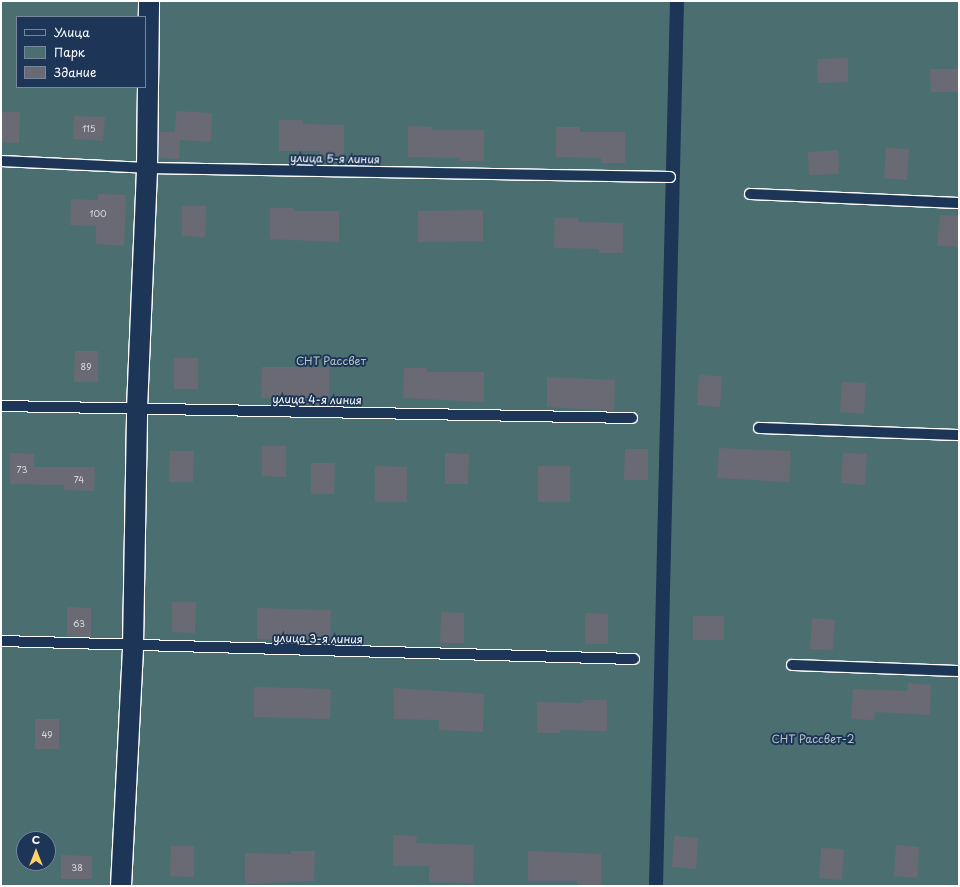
<!DOCTYPE html>
<html>
<head>
<meta charset="utf-8">
<style>
	body { margin:0 }
	#map { position:relative; width:960px; height:887px; overflow:hidden; background:#1d3557; font-family:"Playpen Sans",sans-serif }
	div>[style] { position:absolute }
	[style*='--x'] { left:calc(var(--x)*1px); top:calc(var(--y)*1px); width:calc(var(--w)*1px); rotate:calc(var(--a)*1deg) }
	.green>* { inset:0; background:#4b6f71 }
	.building>* { inset:0; background:#6a6a74 }
	.roads { filter:drop-shadow(1px 0 #fff) drop-shadow(-1px 0 #fff) drop-shadow(0 1px #fff) drop-shadow(0 -1px #fff) }
	.lane>* { height:10px; margin:-5px; padding:0 5px; transform-origin:5px; border-radius:5px; background:#1d3557 }
	.street>* { height:20px; margin:-10px; padding:0 10px; transform-origin:10px; border-radius:10px; background:#1d3557 }
	span { translate:-50% -50%; white-space:nowrap; text-align:center; line-height:1.15; -webkit-text-stroke:4px #1d3557; paint-order:stroke }
	.number-label { font-size:9px; color:#dadadc }
	.number-label span { -webkit-text-stroke-width:0 }
	.street-label { font-size:11px; color:#fff }
	.park-label { font-size:11px; color:#b7c5c6 }
	.frame { position:absolute; inset:0; border:2px solid #fff; pointer-events:none }
	.legend { position:absolute; left:16px; top:16px; width:130px; height:72px; box-sizing:border-box; background:#1d3557; border:1px solid #77869a; margin:0; padding:5px 7px; list-style:none; font-size:12px; color:#fff }
	.legend li { display:flex; align-items:center; gap:8px; height:20px }
	.legend b { width:20px; border:1px solid #77869a }
	.north { position:absolute; left:16px; top:831px; width:40px; height:40px; box-sizing:border-box; background:#1d3557; border:1px solid #77869a; border-radius:50%; rotate:0deg; font-size:11px; font-weight:700; line-height:16px; text-align:center; color:#fff }
	.north::after { content:''; display:block; margin:auto; width:14px; height:18px; background:#ffd166; clip-path:polygon(50% 0,100% 100%,50% 72%,0 100%) }
</style>
</head>
<body>
<div id="map">
	<div class="green">
		<div style="clip-path:polygon(evenodd,1px 1px,670px 1px,649px 886px,1px 886px,1px 1px,17px 17px,145px 17px,145px 87px,17px 87px,17px 17px,1px 1px,24px 839px,48px 839px,48px 863px,24px 863px,24px 839px)"></div>
		<div style="clip-path:polygon(684px 1px,959px 1px,959px 886px,663px 886px)"></div>
	</div>
	<div class="building">
		<div style="clip-path:polygon(848px 58px,848px 82px,818px 83px,817px 59px)"></div>
		<div style="clip-path:polygon(930px 69px,959px 69px,959px 92px,931px 92px)"></div>
		<div style="clip-path:polygon(176px 111px,212px 113px,211px 142px,180px 140px,179px 159px,159px 158px,160px 132px,175px 132px)"></div>
		<div style="clip-path:polygon(1px 112px,20px 112px,19px 143px,1px 142px)"></div>
		<div style="clip-path:polygon(74px 116px,105px 117px,103px 141px,73px 139px)"></div>
		<div style="clip-path:polygon(279px 120px,303px 120px,303px 124px,344px 125px,344px 156px,320px 155px,321px 151px,279px 151px)"></div>
		<div style="clip-path:polygon(408px 126px,432px 127px,432px 130px,484px 130px,484px 161px,460px 161px,460px 158px,408px 157px)"></div>
		<div style="clip-path:polygon(556px 127px,580px 127px,580px 132px,625px 132px,625px 163px,601px 163px,601px 158px,556px 157px)"></div>
		<div style="clip-path:polygon(886px 148px,909px 149px,907px 180px,884px 178px)"></div>
		<div style="clip-path:polygon(838px 150px,839px 174px,809px 175px,808px 152px)"></div>
		<div style="clip-path:polygon(98px 194px,126px 195px,124px 246px,96px 244px,96px 226px,70px 225px,71px 199px,98px 200px)"></div>
		<div style="clip-path:polygon(182px 206px,206px 206px,205px 237px,182px 236px)"></div>
		<div style="clip-path:polygon(270px 208px,294px 208px,294px 211px,339px 211px,339px 242px,270px 239px)"></div>
		<div style="clip-path:polygon(483px 210px,483px 241px,418px 242px,418px 211px)"></div>
		<div style="clip-path:polygon(940px 215px,959px 216px,959px 247px,937px 246px)"></div>
		<div style="clip-path:polygon(555px 218px,578px 218px,578px 222px,623px 223px,623px 253px,599px 253px,599px 249px,554px 248px)"></div>
		<div style="clip-path:polygon(75px 351px,98px 351px,98px 382px,74px 382px)"></div>
		<div style="clip-path:polygon(174px 358px,198px 358px,198px 389px,174px 389px)"></div>
		<div style="clip-path:polygon(262px 367px,329px 367px,329px 398px,261px 398px)"></div>
		<div style="clip-path:polygon(404px 368px,427px 368px,427px 372px,484px 372px,484px 402px,403px 398px)"></div>
		<div style="clip-path:polygon(699px 375px,722px 376px,720px 407px,697px 405px)"></div>
		<div style="clip-path:polygon(547px 377px,615px 380px,614px 411px,547px 407px)"></div>
		<div style="clip-path:polygon(842px 382px,866px 383px,864px 414px,840px 412px)"></div>
		<div style="clip-path:polygon(262px 446px,286px 446px,286px 477px,262px 476px)"></div>
		<div style="clip-path:polygon(719px 448px,791px 451px,789px 482px,717px 478px)"></div>
		<div style="clip-path:polygon(625px 449px,648px 449px,648px 480px,624px 480px)"></div>
		<div style="clip-path:polygon(170px 451px,194px 451px,193px 482px,169px 482px)"></div>
		<div style="clip-path:polygon(10px 453px,34px 454px,34px 467px,95px 467px,94px 491px,64px 490px,64px 485px,10px 484px)"></div>
		<div style="clip-path:polygon(445px 453px,469px 454px,468px 484px,445px 484px)"></div>
		<div style="clip-path:polygon(843px 453px,867px 454px,865px 485px,841px 483px)"></div>
		<div style="clip-path:polygon(311px 463px,335px 463px,334px 494px,311px 494px)"></div>
		<div style="clip-path:polygon(375px 466px,407px 467px,407px 502px,375px 502px)"></div>
		<div style="clip-path:polygon(538px 466px,570px 466px,570px 502px,538px 502px)"></div>
		<div style="clip-path:polygon(172px 602px,196px 602px,195px 633px,172px 632px)"></div>
		<div style="clip-path:polygon(67px 607px,91px 608px,91px 637px,67px 636px)"></div>
		<div style="clip-path:polygon(257px 608px,331px 610px,330px 641px,257px 639px)"></div>
		<div style="clip-path:polygon(441px 612px,464px 613px,464px 643px,440px 643px)"></div>
		<div style="clip-path:polygon(585px 613px,608px 614px,608px 644px,585px 644px)"></div>
		<div style="clip-path:polygon(693px 616px,724px 616px,724px 640px,693px 640px)"></div>
		<div style="clip-path:polygon(812px 618px,835px 620px,833px 650px,810px 649px)"></div>
		<div style="clip-path:polygon(908px 683px,931px 685px,930px 715px,875px 712px,874px 720px,851px 719px,853px 689px,907px 691px)"></div>
		<div style="clip-path:polygon(254px 687px,331px 689px,330px 719px,254px 717px)"></div>
		<div style="clip-path:polygon(394px 688px,484px 694px,483px 732px,439px 730px,439px 720px,394px 719px)"></div>
		<div style="clip-path:polygon(583px 700px,607px 700px,607px 731px,560px 730px,560px 733px,537px 733px,537px 702px,583px 703px)"></div>
		<div style="clip-path:polygon(35px 719px,59px 719px,59px 749px,35px 749px)"></div>
		<div style="clip-path:polygon(393px 835px,417px 836px,416px 843px,474px 845px,473px 883px,429px 882px,429px 866px,393px 866px)"></div>
		<div style="clip-path:polygon(674px 836px,698px 838px,696px 869px,672px 867px)"></div>
		<div style="clip-path:polygon(896px 845px,919px 847px,917px 878px,894px 876px)"></div>
		<div style="clip-path:polygon(171px 846px,194px 846px,194px 877px,170px 876px)"></div>
		<div style="clip-path:polygon(821px 848px,844px 849px,842px 880px,819px 878px)"></div>
		<div style="clip-path:polygon(291px 851px,315px 851px,314px 881px,245px 884px,245px 853px,291px 854px)"></div>
		<div style="clip-path:polygon(528px 851px,601px 854px,601px 885px,577px 885px,577px 881px,528px 881px)"></div>
		<div style="clip-path:polygon(61px 855px,92px 856px,92px 879px,61px 879px)"></div>
	</div>
	<div class="roads">
		<div class="lane">
			<div style="--x:1;--y:161;--w:146;--a:2.7"></div>
			<div style="--x:147;--y:168;--w:523;--a:0.99"></div>
			<div style="--x:750;--y:194;--w:209;--a:2.5"></div>
			<div style="--x:1;--y:406;--w:631;--a:1.09"></div>
			<div style="--x:759;--y:428;--w:200;--a:2"></div>
			<div style="--x:1;--y:641;--w:633;--a:1.63"></div>
			<div style="--x:792;--y:665;--w:167;--a:2.1"></div>
		</div>
		<div class="street">
			<div style="--x:121;--y:886;--w:240;--a:-87.1"></div>
			<div style="--x:133;--y:646;--w:237;--a:-89"></div>
			<div style="--x:137;--y:409;--w:241;--a:-87.6"></div>
			<div style="--x:147;--y:168;--w:167;--a:-89.3"></div>
		</div>
	</div>
	<div class="number-label">
		<span style="left:89px;top:128px">115</span>
		<span style="left:98px;top:213px">100</span>
		<span style="left:86px;top:366px">89</span>
		<span style="left:22px;top:469px">73</span>
		<span style="left:79px;top:479px">74</span>
		<span style="left:79px;top:623px">63</span>
		<span style="left:47px;top:734px">49</span>
		<span style="left:77px;top:867px">38</span>
	</div>
	<div class="street-label">
		<span style="left:335px;top:159px;rotate:1deg">улица 5-я линия</span>
		<span style="left:317px;top:400px;rotate:1deg">улица 4-я линия</span>
		<span style="left:318px;top:639px;rotate:1deg">улица 3-я линия</span>
	</div>
	<div class="park-label">
		<span style="left:331px;top:361px">СНТ Рассвет</span>
		<span style="left:813px;top:739px">СНТ Рассвет-2</span>
	</div>
	<div class="frame"></div>
	<ul class="legend">
	<li><b style="height:5px;background:#1d3557"></b>Улица</li>
	<li><b style="height:11px;background:#4b6f71"></b>Парк</li>
	<li><b style="height:11px;background:#6a6a74"></b>Здание</li>
	</ul>
	<div class="north">С</div>
</div>
</body>
</html>
